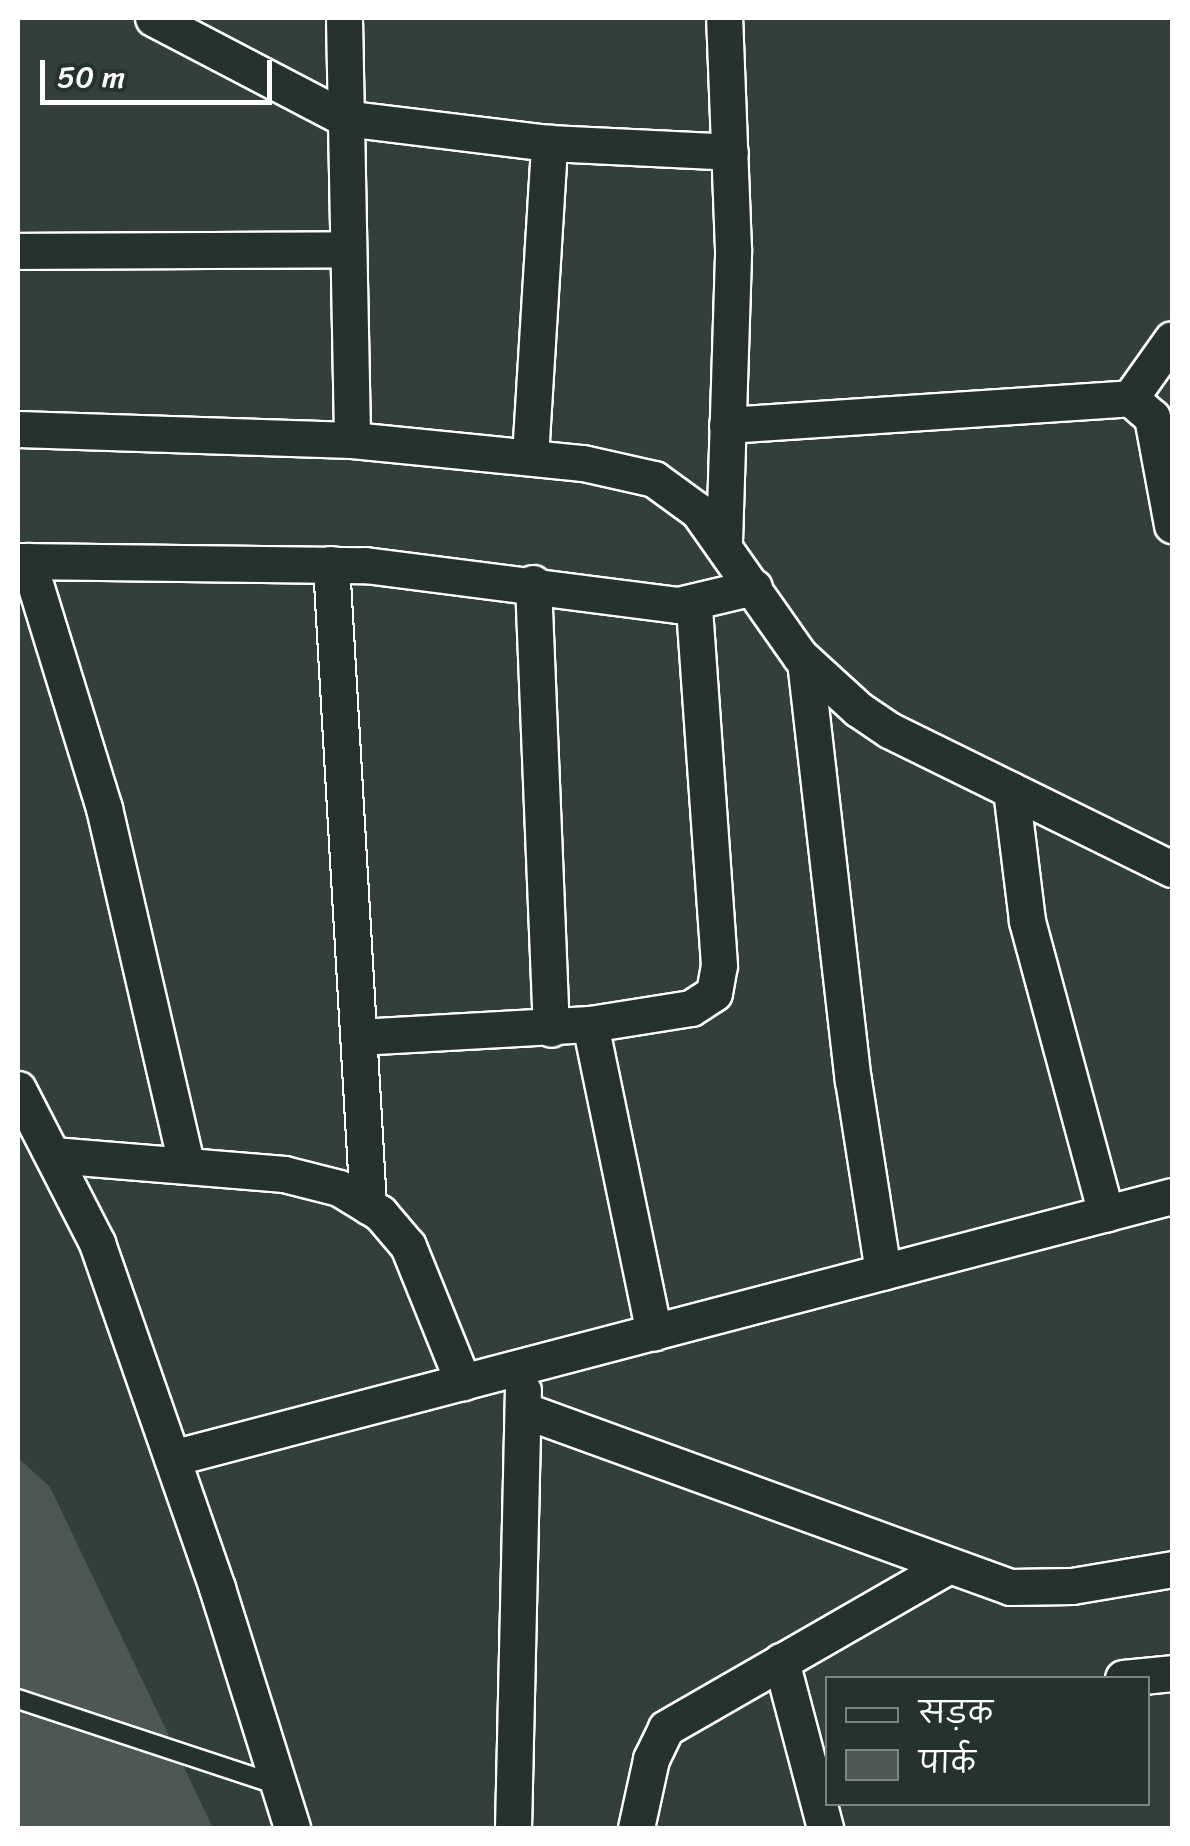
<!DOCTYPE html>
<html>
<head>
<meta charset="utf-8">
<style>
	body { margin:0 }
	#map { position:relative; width:1190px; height:1846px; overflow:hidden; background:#333f3a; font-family:Sriracha,"Playpen Sans Deva",sans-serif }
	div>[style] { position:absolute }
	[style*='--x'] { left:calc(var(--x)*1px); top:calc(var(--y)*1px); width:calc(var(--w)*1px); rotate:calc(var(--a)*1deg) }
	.green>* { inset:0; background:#4d5853 }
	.roads { filter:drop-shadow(2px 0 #fff) drop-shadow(-2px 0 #fff) drop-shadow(0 2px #fff) drop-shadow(0 -2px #fff) }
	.service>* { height:18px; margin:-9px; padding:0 9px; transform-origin:9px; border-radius:9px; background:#26332d }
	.minor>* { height:35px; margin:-17.5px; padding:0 17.5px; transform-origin:17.5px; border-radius:17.5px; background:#26332d }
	span { translate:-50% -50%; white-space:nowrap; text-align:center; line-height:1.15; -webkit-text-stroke:9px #26332d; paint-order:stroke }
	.frame { position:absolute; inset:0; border:20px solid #fff; pointer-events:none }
	.legend { position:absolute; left:825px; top:1676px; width:325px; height:130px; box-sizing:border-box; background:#26332d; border:2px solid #7d8581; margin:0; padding:12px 18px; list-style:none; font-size:30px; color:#fff }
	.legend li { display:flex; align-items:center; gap:20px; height:50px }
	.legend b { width:50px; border:2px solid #7d8581 }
	.scale { position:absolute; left:40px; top:60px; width:232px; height:45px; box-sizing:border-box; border:5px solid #fff; border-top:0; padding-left:12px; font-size:30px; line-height:35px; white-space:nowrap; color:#fff; -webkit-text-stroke:8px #26332d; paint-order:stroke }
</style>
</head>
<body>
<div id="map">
	<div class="green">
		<div style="clip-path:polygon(18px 1458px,50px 1487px,213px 1828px,18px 1828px)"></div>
	</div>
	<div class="roads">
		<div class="service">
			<div style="--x:18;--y:1699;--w:274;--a:18.3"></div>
		</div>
		<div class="minor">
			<div style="--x:153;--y:18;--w:216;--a:27.6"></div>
			<div style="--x:344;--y:118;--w:207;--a:7"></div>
			<div style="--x:549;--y:143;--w:181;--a:2.8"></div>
			<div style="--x:344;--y:18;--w:422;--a:88.9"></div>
			<div style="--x:18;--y:251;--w:329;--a:-0.3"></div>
			<div style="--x:1130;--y:398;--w:72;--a:-54.6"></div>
			<div style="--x:727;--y:425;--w:404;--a:-3.8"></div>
			<div style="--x:1130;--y:398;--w:29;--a:41"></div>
			<div style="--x:1152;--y:417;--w:110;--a:79.5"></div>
			<div style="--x:18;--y:429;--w:334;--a:1.9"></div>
			<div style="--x:352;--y:440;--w:232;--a:5.7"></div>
			<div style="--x:583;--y:463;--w:73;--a:12.7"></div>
			<div style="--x:654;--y:479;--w:54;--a:36"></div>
			<div style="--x:698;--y:511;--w:177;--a:54.9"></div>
			<div style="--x:800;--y:656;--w:79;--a:42.4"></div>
			<div style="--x:858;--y:709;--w:37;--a:34"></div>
			<div style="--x:889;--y:730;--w:315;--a:26.2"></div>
			<div style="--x:530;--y:457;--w:315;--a:-86.5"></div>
			<div style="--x:724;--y:542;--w:293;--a:-88.2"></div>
			<div style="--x:733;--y:249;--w:231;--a:-92.2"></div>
			<div style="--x:18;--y:561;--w:347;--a:0.7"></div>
			<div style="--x:365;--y:565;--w:316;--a:7.3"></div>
			<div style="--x:678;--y:605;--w:78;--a:-13.3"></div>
			<div style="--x:28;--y:561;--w:258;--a:72.9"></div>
			<div style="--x:104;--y:808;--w:365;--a:77"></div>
			<div style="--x:331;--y:564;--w:643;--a:86.7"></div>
			<div style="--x:533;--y:583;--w:446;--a:87.7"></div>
			<div style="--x:805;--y:661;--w:422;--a:83.5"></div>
			<div style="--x:853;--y:1080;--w:194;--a:81.1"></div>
			<div style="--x:1011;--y:790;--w:132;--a:83"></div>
			<div style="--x:1027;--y:921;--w:303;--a:74.9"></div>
			<div style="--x:590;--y:1024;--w:315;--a:78.3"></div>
			<div style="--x:358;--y:1037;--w:232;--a:-3.2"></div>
			<div style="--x:590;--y:1024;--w:102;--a:-9"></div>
			<div style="--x:691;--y:1008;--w:27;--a:-33"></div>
			<div style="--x:714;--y:993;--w:28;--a:-80"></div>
			<div style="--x:719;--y:965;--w:362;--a:-94"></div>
			<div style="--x:18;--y:1089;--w:173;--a:62.8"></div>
			<div style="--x:97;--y:1243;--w:365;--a:70.8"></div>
			<div style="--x:217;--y:1588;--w:251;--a:72.6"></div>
			<div style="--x:53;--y:1155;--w:232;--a:4.7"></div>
			<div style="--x:284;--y:1174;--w:57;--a:14.3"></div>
			<div style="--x:339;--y:1188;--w:48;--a:31.4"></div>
			<div style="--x:380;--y:1213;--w:43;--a:49.7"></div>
			<div style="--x:408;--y:1246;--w:147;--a:68"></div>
			<div style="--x:523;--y:1410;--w:518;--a:19.97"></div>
			<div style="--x:1010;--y:1587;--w:62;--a:-0.9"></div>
			<div style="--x:1072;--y:1586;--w:101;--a:-9.6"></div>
			<div style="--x:172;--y:1458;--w:1034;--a:-14.68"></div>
			<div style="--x:781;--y:1661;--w:173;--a:75.2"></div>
			<div style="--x:1123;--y:1678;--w:49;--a:-5.8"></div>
			<div style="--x:513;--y:1828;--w:438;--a:-88.7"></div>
			<div style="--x:636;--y:1828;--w:71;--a:-77.7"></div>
			<div style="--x:651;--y:1759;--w:34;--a:-64"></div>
			<div style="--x:666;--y:1728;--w:323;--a:-29.9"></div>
		</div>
	</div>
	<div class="frame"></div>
	<ul class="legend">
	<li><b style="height:12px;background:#26332d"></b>सड़क</li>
	<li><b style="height:28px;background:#4d5853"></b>पार्क</li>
	</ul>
	<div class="scale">50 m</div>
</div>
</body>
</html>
